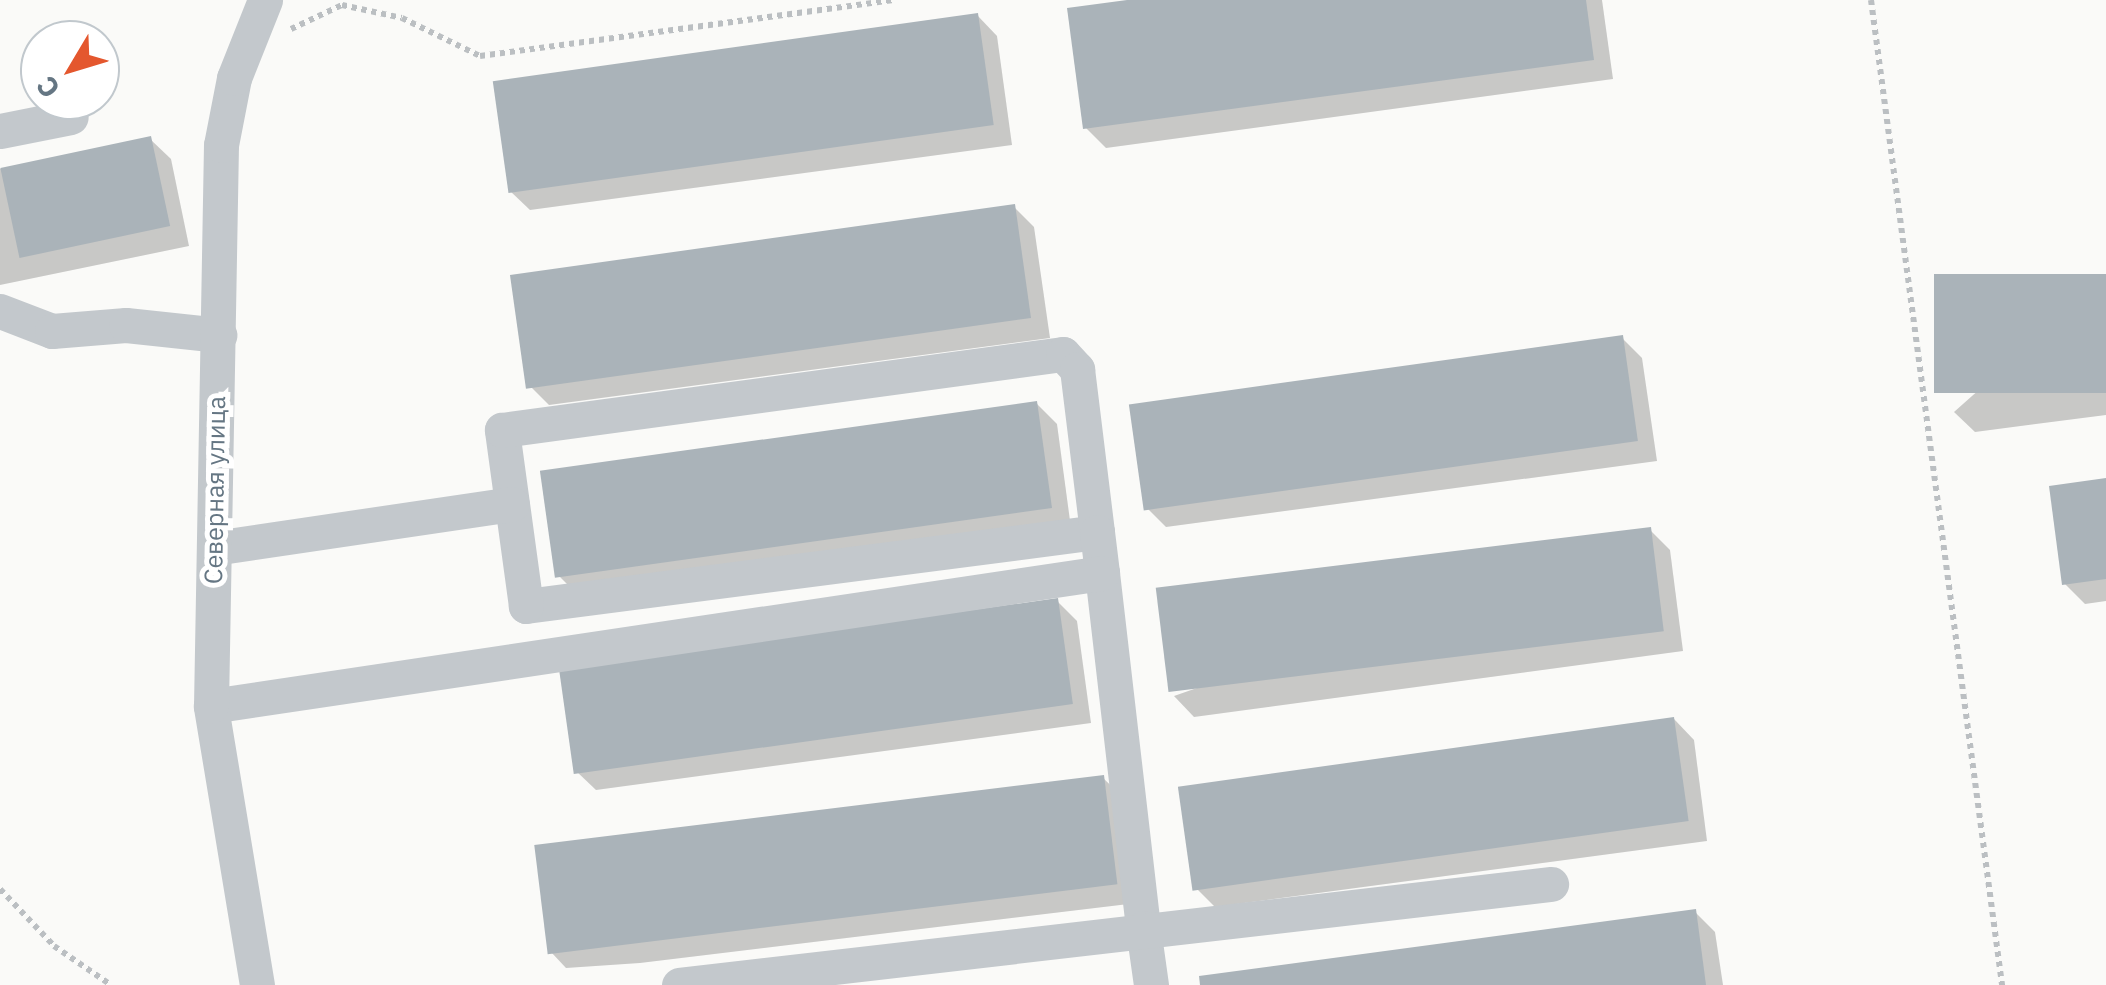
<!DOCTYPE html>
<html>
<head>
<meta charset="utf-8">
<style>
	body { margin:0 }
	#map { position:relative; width:2106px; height:985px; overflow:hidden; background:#fafaf8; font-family:"IBM Plex Sans",sans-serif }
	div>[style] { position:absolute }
	.shadow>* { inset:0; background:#0003 }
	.building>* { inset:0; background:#aab3b9; transform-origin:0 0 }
	.path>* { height:6px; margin-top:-3px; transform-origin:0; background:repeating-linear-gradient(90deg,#bbbfc2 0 5px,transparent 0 10px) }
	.minor>* { height:35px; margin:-17.5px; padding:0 17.5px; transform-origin:17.5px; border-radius:17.5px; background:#c3c8cc }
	span { translate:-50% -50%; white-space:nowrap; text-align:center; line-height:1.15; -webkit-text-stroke:10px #fff; paint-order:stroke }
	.street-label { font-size:25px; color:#657683 }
	.north { position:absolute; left:20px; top:20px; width:100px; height:100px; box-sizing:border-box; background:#fff; border:2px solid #c1c8cd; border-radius:50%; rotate:232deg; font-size:28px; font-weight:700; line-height:40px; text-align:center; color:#657683 }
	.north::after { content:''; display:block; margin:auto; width:35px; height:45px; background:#e4572e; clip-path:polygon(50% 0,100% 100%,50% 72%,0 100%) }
</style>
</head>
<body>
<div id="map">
	<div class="shadow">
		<div style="clip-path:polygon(1145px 0,1602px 0,1613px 79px,1106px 148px,1086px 128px)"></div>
		<div style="clip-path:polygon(977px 15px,997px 36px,1012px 145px,530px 210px,509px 190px)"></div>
		<div style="clip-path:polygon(150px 139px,171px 159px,189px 246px,0 285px,0 169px)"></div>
		<div style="clip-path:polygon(1014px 207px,1034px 227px,1050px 338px,549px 405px,529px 385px)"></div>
		<div style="clip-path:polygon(2106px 277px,2106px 415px,1975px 432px,1954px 412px)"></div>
		<div style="clip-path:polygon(1622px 338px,1642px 358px,1657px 461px,1166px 527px,1145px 506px)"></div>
		<div style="clip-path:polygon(1037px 404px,1057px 424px,1071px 528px,577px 594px,557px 574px)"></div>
		<div style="clip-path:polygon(2106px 481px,2106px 601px,2085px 604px,2065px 584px)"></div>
		<div style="clip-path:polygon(1650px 530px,1670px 550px,1683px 651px,1194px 717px,1174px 696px)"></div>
		<div style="clip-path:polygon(1057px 601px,1077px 621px,1091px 723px,596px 790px,575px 770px)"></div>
		<div style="clip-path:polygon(1674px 719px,1694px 740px,1707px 841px,1215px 907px,1195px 887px)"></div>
		<div style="clip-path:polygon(1103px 778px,1124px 798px,1137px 903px,640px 963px,566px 968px,551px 952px)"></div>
		<div style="clip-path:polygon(1695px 912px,1715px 932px,1723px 985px,1202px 985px)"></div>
	</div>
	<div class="building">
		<div style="clip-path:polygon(1127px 0,1586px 0,1594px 60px,1083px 129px,1067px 8px)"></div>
		<div style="left:978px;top:13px;width:113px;height:490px;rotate:82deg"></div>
		<div style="left:151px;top:136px;width:92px;height:154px;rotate:78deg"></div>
		<div style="left:1015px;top:204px;width:115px;height:510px;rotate:82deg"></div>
		<div style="left:2106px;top:274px;width:119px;height:172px;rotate:90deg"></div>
		<div style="left:1623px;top:335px;width:107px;height:499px;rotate:82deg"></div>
		<div style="left:1037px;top:401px;width:108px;height:502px;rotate:82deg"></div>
		<div style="clip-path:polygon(2106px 478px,2106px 579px,2062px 585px,2049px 486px)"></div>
		<div style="left:1651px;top:527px;width:105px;height:499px;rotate:83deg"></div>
		<div style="left:1058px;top:598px;width:107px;height:504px;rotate:82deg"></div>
		<div style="left:1674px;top:717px;width:105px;height:501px;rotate:82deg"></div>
		<div style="left:1104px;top:775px;width:110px;height:574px;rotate:83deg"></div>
		<div style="clip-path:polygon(1696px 909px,1706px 985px,1200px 985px,1199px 976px)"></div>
	</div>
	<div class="path">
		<div style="left:1871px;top:0;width:994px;rotate:82.42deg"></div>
		<div style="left:291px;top:29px;width:56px;rotate:-25.2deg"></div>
		<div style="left:342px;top:5px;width:61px;rotate:12.2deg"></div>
		<div style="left:402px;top:18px;width:87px;rotate:26deg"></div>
		<div style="left:480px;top:56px;width:417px;rotate:-7.7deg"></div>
		<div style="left:0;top:889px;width:79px;rotate:46.5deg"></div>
		<div style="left:54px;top:946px;width:69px;rotate:34.4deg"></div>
	</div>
	<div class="minor">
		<div style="left:0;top:131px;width:72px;rotate:-11.2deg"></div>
		<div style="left:0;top:311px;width:56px;rotate:21deg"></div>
		<div style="left:52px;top:331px;width:74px;rotate:-4.6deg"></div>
		<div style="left:126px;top:325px;width:94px;rotate:6.1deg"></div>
		<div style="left:1097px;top:532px;width:576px;rotate:172.62deg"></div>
		<div style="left:526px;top:606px;width:178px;rotate:-97.8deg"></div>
		<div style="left:502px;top:430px;width:566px;rotate:-7.72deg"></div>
		<div style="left:1063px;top:354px;width:21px;rotate:47deg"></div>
		<div style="left:1077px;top:369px;width:164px;rotate:83deg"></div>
		<div style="left:1097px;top:532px;width:41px;rotate:83deg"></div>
		<div style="left:1102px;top:573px;width:357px;rotate:83.4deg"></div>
		<div style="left:1143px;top:928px;width:58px;rotate:82deg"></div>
		<div style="left:214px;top:548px;width:301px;rotate:-8.4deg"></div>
		<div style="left:211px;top:706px;width:901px;rotate:-8.49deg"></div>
		<div style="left:257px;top:985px;width:283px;rotate:-99.4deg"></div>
		<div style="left:211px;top:706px;width:561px;rotate:-88.98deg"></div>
		<div style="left:221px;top:145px;width:68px;rotate:-79deg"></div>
		<div style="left:234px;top:78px;width:84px;rotate:-68.3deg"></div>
		<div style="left:679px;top:985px;width:878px;rotate:-6.61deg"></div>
	</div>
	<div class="street-label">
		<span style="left:215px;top:490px;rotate:-89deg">Северная улица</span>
	</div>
	<div class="north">С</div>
</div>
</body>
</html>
